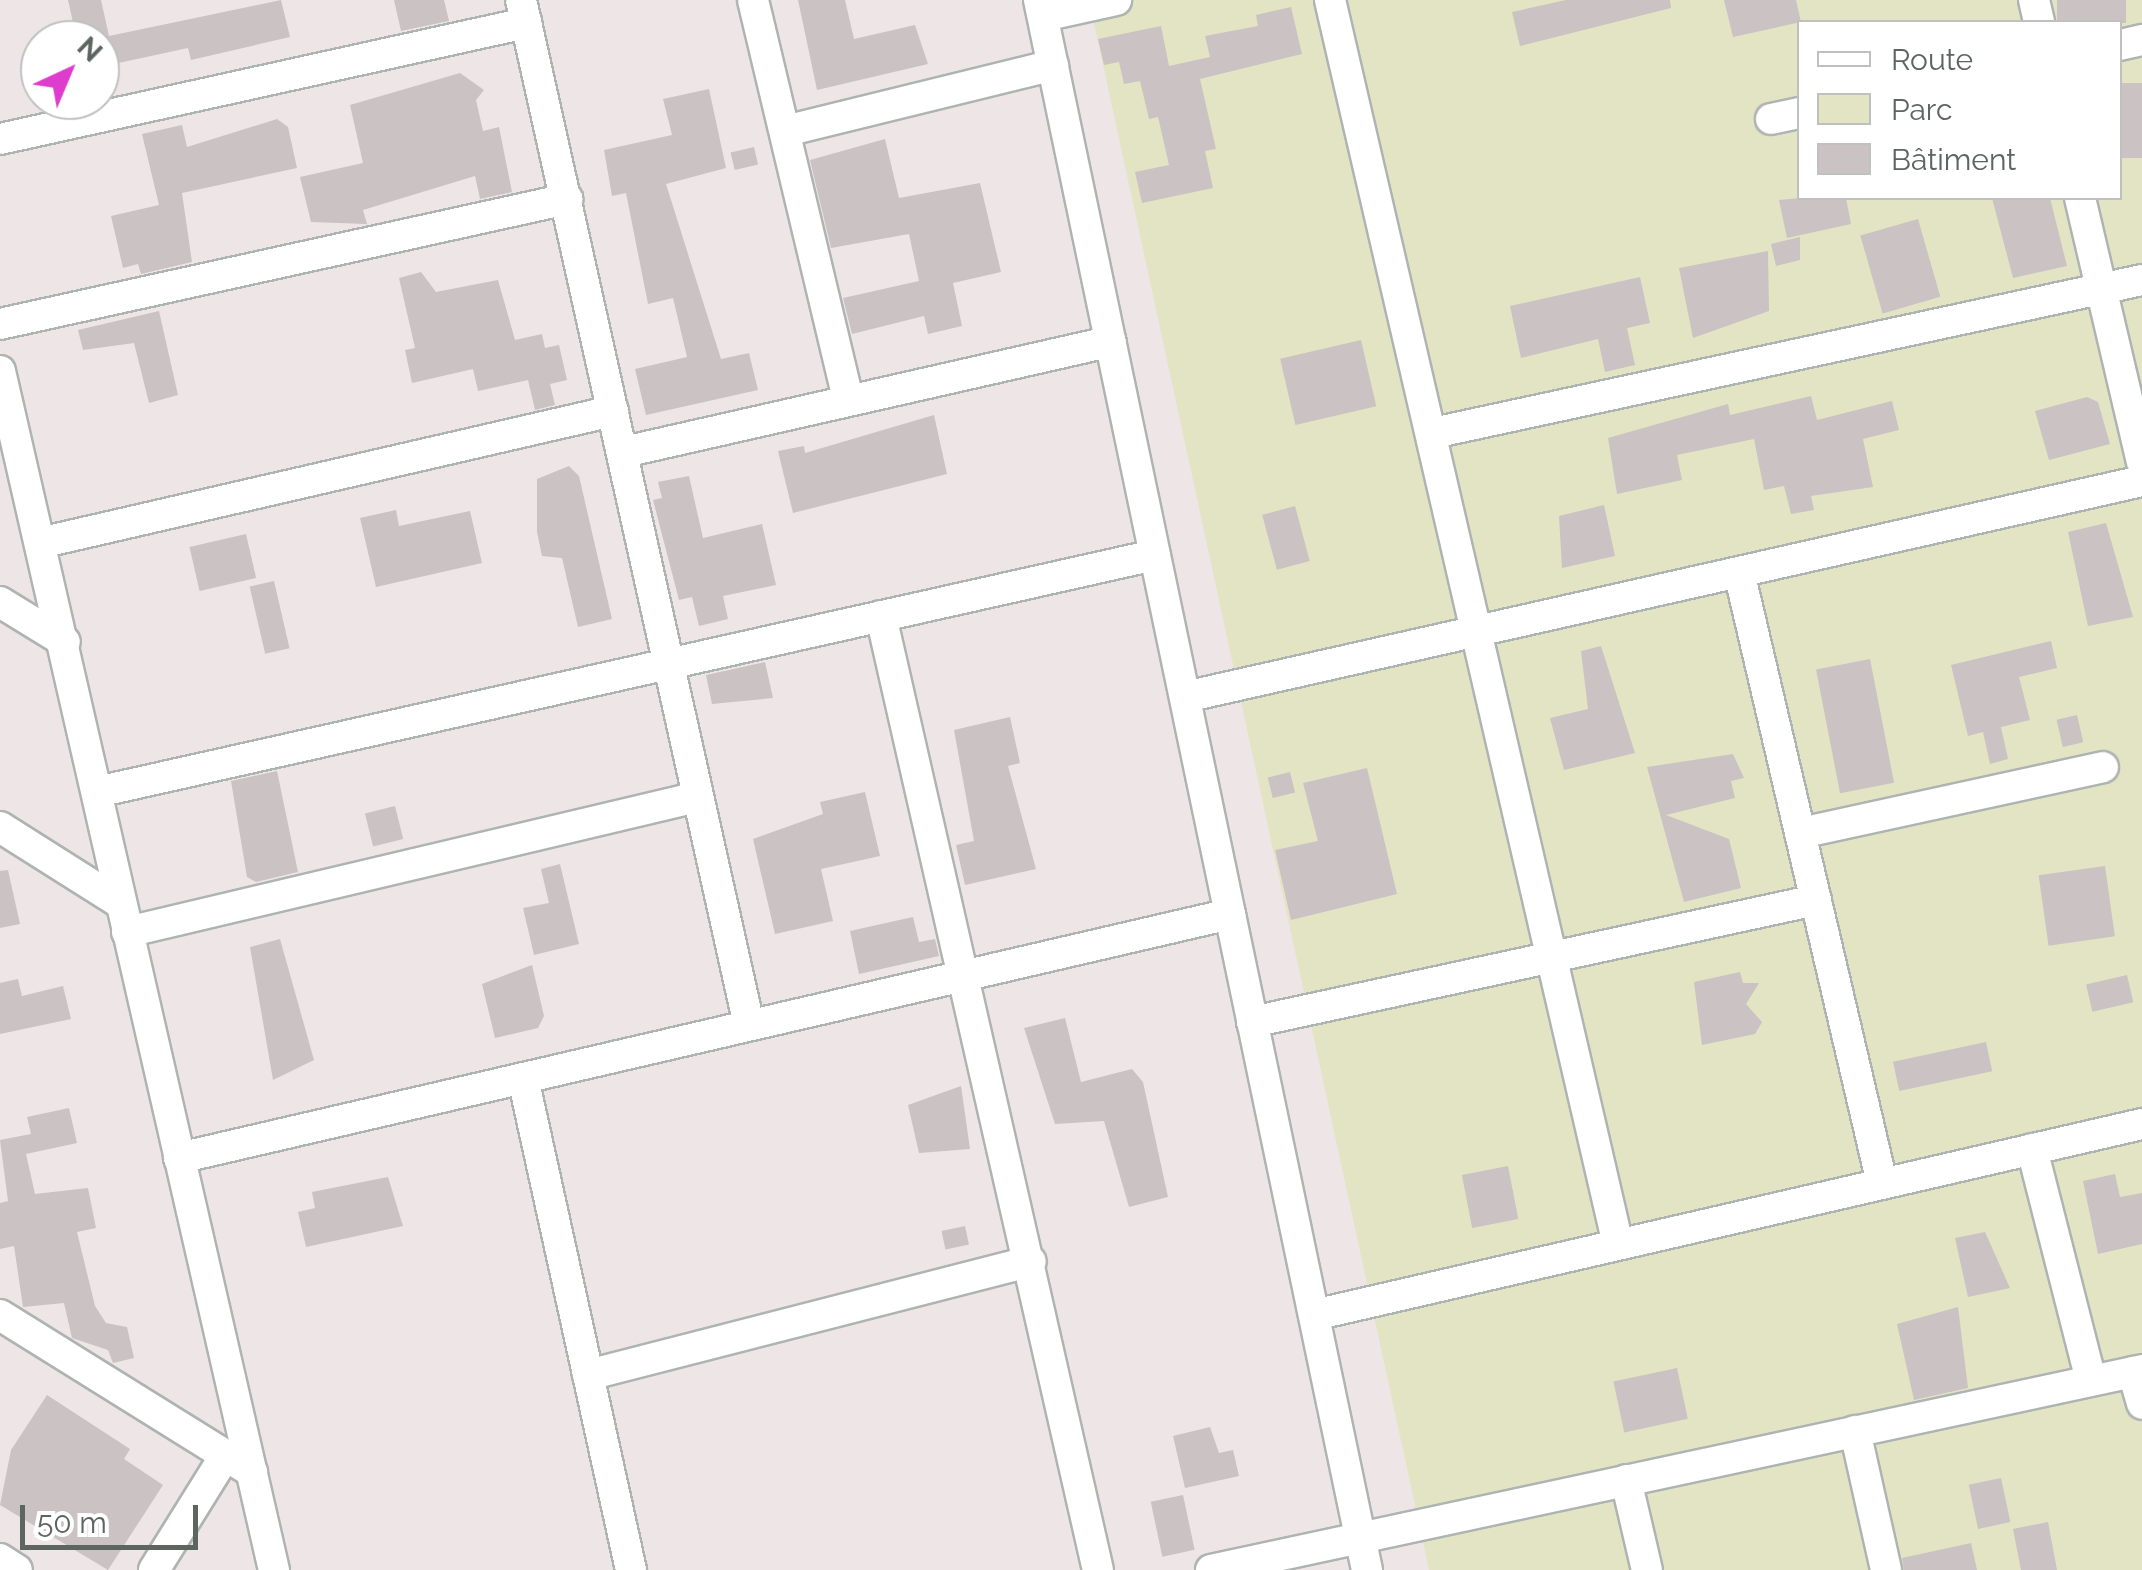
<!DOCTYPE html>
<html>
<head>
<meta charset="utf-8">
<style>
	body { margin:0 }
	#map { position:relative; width:2142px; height:1570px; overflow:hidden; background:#eee5e7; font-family:Raleway,sans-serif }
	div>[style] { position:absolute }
	.green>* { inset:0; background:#e3e4c4 }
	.building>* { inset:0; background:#cac2c3; transform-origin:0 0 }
	.roads { filter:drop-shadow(2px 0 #aeb4b2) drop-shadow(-2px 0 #aeb4b2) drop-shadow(0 2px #aeb4b2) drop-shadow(0 -2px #aeb4b2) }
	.minor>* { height:30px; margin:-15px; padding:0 15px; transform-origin:15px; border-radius:15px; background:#fff }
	span { translate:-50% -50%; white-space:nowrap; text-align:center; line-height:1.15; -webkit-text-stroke:10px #fff; paint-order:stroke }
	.legend { position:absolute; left:1797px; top:20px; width:325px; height:180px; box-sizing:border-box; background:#fff; border:2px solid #bec1c0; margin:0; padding:12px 18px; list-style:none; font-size:30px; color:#5d6561 }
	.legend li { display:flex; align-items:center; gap:20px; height:50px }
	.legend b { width:50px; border:2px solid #bec1c0 }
	.north { position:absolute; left:20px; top:20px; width:100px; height:100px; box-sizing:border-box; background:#fff; border:2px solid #bec1c0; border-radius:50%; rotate:44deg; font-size:28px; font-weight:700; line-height:40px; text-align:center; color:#5d6561 }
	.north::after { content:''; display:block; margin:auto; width:35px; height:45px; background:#dd3ccc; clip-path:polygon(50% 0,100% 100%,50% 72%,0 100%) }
	.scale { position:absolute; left:20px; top:1505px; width:178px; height:45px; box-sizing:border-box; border:5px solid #5d6561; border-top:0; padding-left:12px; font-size:30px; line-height:35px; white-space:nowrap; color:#5d6561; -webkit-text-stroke:8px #fff; paint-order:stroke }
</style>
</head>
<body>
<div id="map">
	<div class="green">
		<div style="clip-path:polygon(evenodd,1089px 0,2142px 0,2142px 1570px,1429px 1570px,1089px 0,1800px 22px,2120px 22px,2120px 198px,1800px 198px,1800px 22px)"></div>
	</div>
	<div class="building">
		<div style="clip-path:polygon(68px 0,101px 0,109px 36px,281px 0,290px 37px,191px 60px,188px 48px,100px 67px,100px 40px,77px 40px)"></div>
		<div style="clip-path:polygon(394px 0,444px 0,449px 21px,401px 31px)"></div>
		<div style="clip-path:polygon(798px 0,845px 0,854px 39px,915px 25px,928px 64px,817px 90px)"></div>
		<div style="clip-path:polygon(1566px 0,1670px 0,1671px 8px,1520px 46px,1512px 12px)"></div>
		<div style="clip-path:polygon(1724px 0,1796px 0,1801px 22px,1733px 37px)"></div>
		<div style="left:2057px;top:0;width:69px;height:23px"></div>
		<div style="clip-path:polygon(1291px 7px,1302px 54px,1200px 79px,1216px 149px,1205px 151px,1213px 188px,1142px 203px,1135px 172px,1169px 165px,1158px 117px,1149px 119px,1140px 81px,1124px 84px,1119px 62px,1104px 65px,1098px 39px,1161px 26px,1169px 66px,1210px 57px,1205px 36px,1258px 26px,1256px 15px)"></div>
		<div style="clip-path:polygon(460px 73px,484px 90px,476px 100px,483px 131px,499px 127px,512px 192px,480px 199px,475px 176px,363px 210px,367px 224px,311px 222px,300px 177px,363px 163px,350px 105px)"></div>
		<div style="left:2142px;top:83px;width:75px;height:23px;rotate:90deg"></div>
		<div style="clip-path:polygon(709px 89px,726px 168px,666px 184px,721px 359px,749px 353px,758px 390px,646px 415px,635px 369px,687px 357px,673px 298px,648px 304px,626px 193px,612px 196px,604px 150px,672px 135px,663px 99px)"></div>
		<div style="clip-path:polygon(277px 119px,288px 127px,297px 168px,182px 193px,192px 262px,141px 274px,138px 264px,123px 268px,111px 216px,159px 205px,142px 134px,182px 125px,187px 147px)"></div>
		<div style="clip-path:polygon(885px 139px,899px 198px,980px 183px,1001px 272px,953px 283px,962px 326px,928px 334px,924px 316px,852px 334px,843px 298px,919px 281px,909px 234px,831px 248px,810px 160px)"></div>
		<div style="left:754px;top:147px;width:18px;height:24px;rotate:77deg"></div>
		<div style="clip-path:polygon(1800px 198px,1846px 198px,1851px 224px,1787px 238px,1779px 200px)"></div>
		<div style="clip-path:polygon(1992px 198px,2050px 198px,2067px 266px,2013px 278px)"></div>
		<div style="left:1918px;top:219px;width:81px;height:60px;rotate:74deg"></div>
		<div style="clip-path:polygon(1800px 237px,1800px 260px,1776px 266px,1771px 244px)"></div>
		<div style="clip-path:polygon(1768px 251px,1769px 311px,1693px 338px,1679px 268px)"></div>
		<div style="clip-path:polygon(421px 272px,436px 292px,498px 280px,515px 340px,542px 334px,545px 348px,559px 345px,567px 380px,550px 384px,555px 405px,535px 410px,528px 380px,478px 391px,473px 369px,412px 383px,405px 350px,415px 348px,399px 278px)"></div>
		<div style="clip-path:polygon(1640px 277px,1650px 323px,1627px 328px,1635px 365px,1605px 372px,1598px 339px,1521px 358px,1510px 306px)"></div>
		<div style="clip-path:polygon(159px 311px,178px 395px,149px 403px,134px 343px,83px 350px,78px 330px)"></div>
		<div style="left:1361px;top:340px;width:68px;height:83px;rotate:77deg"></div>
		<div style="clip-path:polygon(1811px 396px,1817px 420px,1892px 401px,1899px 430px,1863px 439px,1873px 487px,1811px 496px,1814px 510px,1791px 514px,1784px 486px,1764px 490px,1754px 439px,1677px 455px,1682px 480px,1617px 494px,1608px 438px,1728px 404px,1730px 415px)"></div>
		<div style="clip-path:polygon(2087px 397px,2098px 402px,2110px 444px,2049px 460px,2035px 411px)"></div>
		<div style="clip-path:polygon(934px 415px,947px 474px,793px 513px,778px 451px,804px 446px,805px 453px)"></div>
		<div style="clip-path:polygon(569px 466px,579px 476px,612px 619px,578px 627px,562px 558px,542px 556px,537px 532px,537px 479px)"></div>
		<div style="clip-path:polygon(689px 476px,703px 538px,762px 524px,776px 585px,723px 596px,728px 619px,699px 626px,692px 597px,679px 600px,653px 500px,662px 498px,658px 482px)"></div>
		<div style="clip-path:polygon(1604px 505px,1615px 556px,1562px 568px,1559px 516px)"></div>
		<div style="left:1295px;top:506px;width:57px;height:34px;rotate:75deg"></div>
		<div style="clip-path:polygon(396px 510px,399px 526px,470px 511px,482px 563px,376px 587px,360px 518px)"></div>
		<div style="clip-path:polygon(2106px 523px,2133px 617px,2088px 626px,2068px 532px)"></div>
		<div style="left:246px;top:534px;width:45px;height:58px;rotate:77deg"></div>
		<div style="left:274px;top:581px;width:69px;height:25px;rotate:77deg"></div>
		<div style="clip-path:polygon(2051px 641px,2057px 668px,2019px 677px,2030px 720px,2001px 727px,2008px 759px,1990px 764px,1983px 732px,1968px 736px,1951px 665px)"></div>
		<div style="clip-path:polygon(1601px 646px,1635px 753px,1564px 770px,1550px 718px,1588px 709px,1581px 651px)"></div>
		<div style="left:1870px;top:659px;width:126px;height:55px;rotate:79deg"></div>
		<div style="clip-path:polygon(765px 662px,773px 698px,712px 704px,706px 675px)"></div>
		<div style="left:2077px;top:715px;width:28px;height:21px;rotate:77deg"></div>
		<div style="clip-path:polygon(1010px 717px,1020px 763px,1008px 766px,1036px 869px,965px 885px,956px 845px,974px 841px,954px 730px)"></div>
		<div style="clip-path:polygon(1733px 754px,1744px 778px,1731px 781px,1735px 798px,1666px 815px,1729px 839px,1741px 888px,1684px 902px,1647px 767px)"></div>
		<div style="clip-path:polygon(1367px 768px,1397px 894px,1291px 920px,1275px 850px,1318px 841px,1303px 783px)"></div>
		<div style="clip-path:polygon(277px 771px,298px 872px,256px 882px,247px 877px,231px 781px)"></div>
		<div style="left:1290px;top:772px;width:21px;height:23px;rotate:76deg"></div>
		<div style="clip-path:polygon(865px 792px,880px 856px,821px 869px,833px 921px,775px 934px,753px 839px,823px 814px,820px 802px)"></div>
		<div style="left:395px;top:806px;width:34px;height:31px;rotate:76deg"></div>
		<div style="clip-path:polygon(560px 864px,579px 944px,534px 955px,523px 908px,549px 903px,541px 869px)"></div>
		<div style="left:2105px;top:866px;width:71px;height:67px;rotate:82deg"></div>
		<div style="clip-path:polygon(8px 870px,20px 924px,0 928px,0 871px)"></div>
		<div style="clip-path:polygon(913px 917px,919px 942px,935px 939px,939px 956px,859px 974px,850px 931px)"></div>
		<div style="clip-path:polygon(280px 939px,314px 1060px,273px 1080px,250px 947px)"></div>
		<div style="clip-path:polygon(532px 965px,544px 1016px,538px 1028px,495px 1038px,482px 984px)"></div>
		<div style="clip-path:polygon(1740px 972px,1743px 983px,1759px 983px,1746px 1004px,1762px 1022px,1755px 1034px,1702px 1045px,1694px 982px)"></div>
		<div style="left:2127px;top:975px;width:28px;height:42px;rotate:77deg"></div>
		<div style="clip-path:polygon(18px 979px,22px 996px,63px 986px,71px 1019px,0 1034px,0 983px)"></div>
		<div style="clip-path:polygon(1065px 1018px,1081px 1082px,1132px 1069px,1143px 1082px,1168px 1197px,1129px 1207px,1104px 1121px,1055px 1124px,1024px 1028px)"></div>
		<div style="left:1986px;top:1042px;width:30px;height:95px;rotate:78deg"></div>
		<div style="clip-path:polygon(961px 1086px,970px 1149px,919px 1153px,908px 1105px)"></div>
		<div style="clip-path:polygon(69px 1108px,77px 1143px,26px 1154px,35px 1194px,88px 1188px,96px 1228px,77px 1232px,95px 1306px,106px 1323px,127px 1327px,134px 1358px,113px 1363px,108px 1350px,72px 1338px,64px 1303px,23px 1307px,14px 1246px,0 1249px,0 1203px,8px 1201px,0 1140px,31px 1134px,27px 1117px)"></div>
		<div style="left:1508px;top:1166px;width:54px;height:47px;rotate:79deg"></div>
		<div style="clip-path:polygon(2115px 1174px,2120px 1197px,2142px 1193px,2142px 1244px,2098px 1254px,2083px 1181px)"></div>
		<div style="clip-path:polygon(388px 1177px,403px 1226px,306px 1247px,298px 1212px,315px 1208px,312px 1192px)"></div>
		<div style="left:965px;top:1226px;width:19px;height:24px;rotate:78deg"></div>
		<div style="clip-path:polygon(1985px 1232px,2010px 1288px,1968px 1297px,1955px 1238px)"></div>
		<div style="clip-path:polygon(1958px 1307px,1968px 1388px,1914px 1400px,1897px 1324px)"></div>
		<div style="left:1677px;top:1368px;width:52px;height:65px;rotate:78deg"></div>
		<div style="clip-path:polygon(47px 1395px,130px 1449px,124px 1459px,163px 1485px,108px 1570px,0 1505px,11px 1450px)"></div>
		<div style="clip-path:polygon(1210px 1427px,1219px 1453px,1233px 1450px,1239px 1476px,1185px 1488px,1173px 1436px)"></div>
		<div style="left:2001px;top:1478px;width:45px;height:33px;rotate:78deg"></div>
		<div style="left:1183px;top:1495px;width:56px;height:33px;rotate:78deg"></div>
		<div style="clip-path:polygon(2048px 1522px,2057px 1570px,2021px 1570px,2013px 1529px)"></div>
		<div style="clip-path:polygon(1971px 1543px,1977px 1570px,1904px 1570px,1902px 1558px)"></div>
	</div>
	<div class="roads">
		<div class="minor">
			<div style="left:521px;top:0;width:1050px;rotate:77.46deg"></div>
			<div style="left:753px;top:0;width:411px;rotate:76.6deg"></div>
			<div style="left:1039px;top:0;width:1604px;rotate:78.2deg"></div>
			<div style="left:1330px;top:0;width:1277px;rotate:76.97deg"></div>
			<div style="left:2034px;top:0;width:23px;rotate:77deg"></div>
			<div style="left:1043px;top:16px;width:75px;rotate:-12.4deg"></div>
			<div style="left:2120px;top:45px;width:23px;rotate:-13deg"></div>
			<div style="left:1771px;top:119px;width:30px;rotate:-12deg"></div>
			<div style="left:785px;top:131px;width:276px;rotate:-13.8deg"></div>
			<div style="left:0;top:139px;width:539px;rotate:-12.44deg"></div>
			<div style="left:2080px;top:198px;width:272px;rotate:76.8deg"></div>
			<div style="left:0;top:324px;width:581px;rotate:-12.43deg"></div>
			<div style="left:0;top:371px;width:1230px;rotate:77.13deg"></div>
			<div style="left:1433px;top:433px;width:725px;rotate:-12.18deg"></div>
			<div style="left:624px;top:452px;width:499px;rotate:-12.8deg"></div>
			<div style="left:44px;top:542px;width:584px;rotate:-12.97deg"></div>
			<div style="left:1739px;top:572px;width:628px;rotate:76.83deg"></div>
			<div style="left:0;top:602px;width:76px;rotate:31.6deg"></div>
			<div style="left:881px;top:616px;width:978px;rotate:77.19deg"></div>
			<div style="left:1185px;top:697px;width:981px;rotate:-12.72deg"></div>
			<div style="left:97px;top:792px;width:1084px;rotate:-12.63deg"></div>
			<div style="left:0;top:827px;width:142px;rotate:32.3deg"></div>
			<div style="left:1801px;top:833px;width:309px;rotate:-12.3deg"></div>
			<div style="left:127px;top:932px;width:586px;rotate:-13.32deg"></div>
			<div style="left:1252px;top:1022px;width:577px;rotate:-12.21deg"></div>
			<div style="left:523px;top:1078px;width:504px;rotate:77.62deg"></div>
			<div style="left:2032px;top:1149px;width:239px;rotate:75.7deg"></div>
			<div style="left:179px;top:1158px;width:1079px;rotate:-13.07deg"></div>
			<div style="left:0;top:1315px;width:297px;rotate:31.9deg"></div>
			<div style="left:1314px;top:1315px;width:850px;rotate:-12.99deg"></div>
			<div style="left:2133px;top:1372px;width:33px;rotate:74deg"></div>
			<div style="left:588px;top:1375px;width:457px;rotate:-14.4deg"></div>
			<div style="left:1855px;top:1431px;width:142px;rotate:77.4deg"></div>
			<div style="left:1626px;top:1480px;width:92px;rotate:76.9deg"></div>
			<div style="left:0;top:1559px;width:20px;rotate:33deg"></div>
			<div style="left:154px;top:1570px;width:134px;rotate:-58.1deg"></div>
			<div style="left:1211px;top:1570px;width:952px;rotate:-12.12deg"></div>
		</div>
	</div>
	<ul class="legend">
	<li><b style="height:12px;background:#fff"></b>Route</li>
	<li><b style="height:28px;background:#e3e4c4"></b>Parc</li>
	<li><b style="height:28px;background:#cac2c3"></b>Bâtiment</li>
	</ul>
	<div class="north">N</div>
	<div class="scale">50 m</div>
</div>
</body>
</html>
